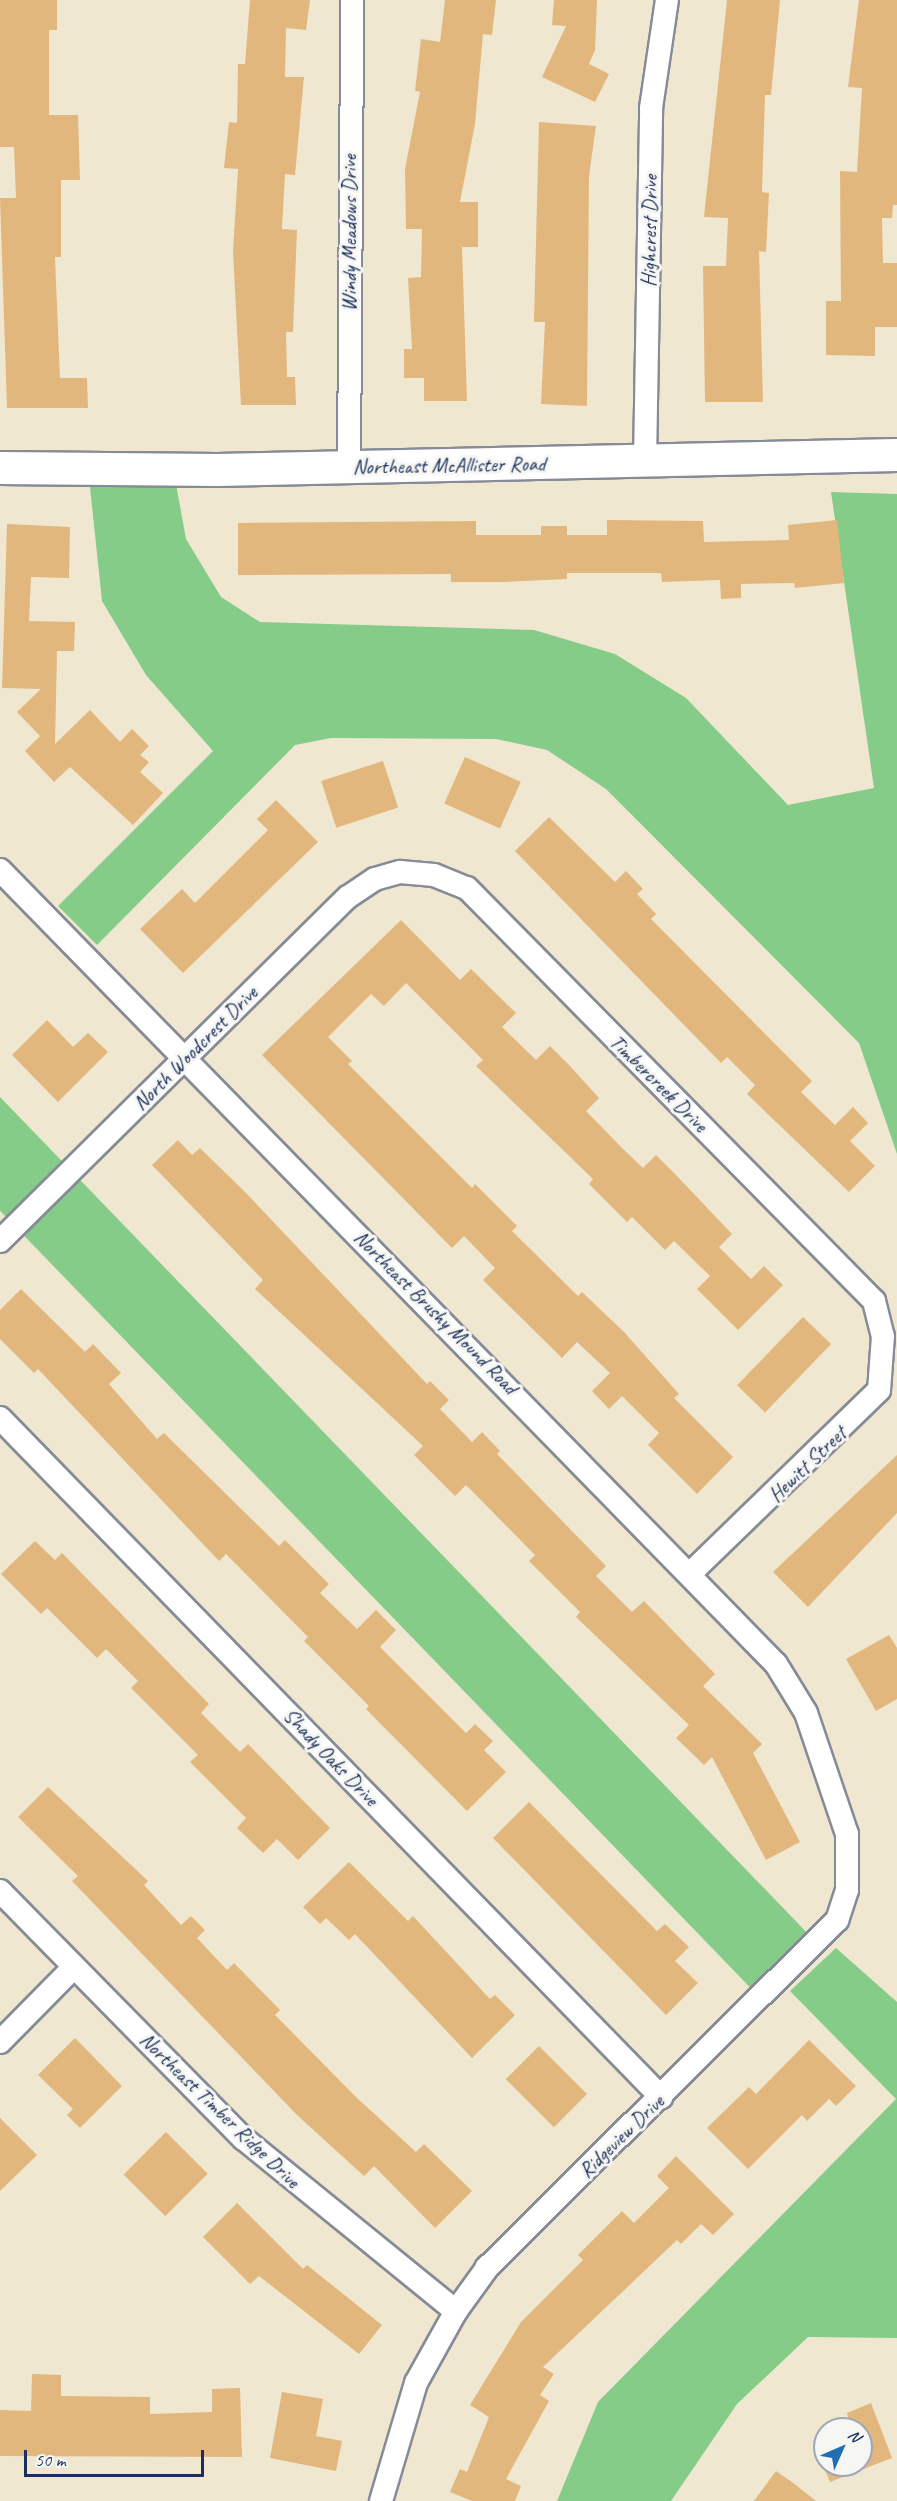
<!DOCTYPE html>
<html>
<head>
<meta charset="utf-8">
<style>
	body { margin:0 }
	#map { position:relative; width:897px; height:2501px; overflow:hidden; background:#f0e7d0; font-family:Caveat,sans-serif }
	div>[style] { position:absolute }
	.green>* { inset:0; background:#84cc88; transform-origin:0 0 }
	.building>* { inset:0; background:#e2b77e; transform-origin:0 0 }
	.roads { filter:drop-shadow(2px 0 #868b97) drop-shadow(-2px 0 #868b97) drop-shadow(0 2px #868b97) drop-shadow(0 -2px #868b97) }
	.street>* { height:22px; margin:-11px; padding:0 11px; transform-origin:11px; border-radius:11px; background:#fff }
	.secondary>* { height:32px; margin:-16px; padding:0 16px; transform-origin:16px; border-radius:16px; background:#fff }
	span { translate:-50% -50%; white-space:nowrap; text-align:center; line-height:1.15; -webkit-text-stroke:6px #f6f6f2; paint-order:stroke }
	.street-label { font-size:21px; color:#1b2f5e }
	.north { position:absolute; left:813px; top:2417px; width:60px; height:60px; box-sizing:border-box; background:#f6f6f2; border:2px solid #9ea6b7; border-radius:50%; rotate:45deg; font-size:16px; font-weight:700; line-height:24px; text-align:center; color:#1b2f5e }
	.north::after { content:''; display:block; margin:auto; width:21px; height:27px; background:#1f6fb2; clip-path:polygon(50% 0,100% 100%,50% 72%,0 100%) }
	.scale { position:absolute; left:24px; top:2450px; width:180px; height:27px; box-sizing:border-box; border:3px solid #1b2f5e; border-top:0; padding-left:8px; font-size:18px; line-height:21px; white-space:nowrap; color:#1b2f5e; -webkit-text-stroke:4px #f6f6f2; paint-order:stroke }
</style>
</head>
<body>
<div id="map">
	<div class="green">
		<div style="clip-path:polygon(176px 484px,186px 539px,221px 597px,260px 622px,534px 630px,615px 654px,686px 698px,788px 805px,874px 788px,831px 492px,897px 494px,897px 1154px,859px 1043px,606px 789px,547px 750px,496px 739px,331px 738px,295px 745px,97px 945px,58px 906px,213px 751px,146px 675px,102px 601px,90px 487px)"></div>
		<div style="left:0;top:1097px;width:1161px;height:79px;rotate:46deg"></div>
		<div style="clip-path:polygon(836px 1948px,897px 2002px,897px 2338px,808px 2337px,737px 2404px,671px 2501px,557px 2501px,598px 2402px,896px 2099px,790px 1991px)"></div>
	</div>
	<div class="building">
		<div style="clip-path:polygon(0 0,57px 0,57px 30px,49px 30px,49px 115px,78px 115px,80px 180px,61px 180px,61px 257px,55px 257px,60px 378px,87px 378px,88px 408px,7px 408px,0 198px,16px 198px,14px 147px,0 147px)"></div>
		<div style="clip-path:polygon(250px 0,310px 0,306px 30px,286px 28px,285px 77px,304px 77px,295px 175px,285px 174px,282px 229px,297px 230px,293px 332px,286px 332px,287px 377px,295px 377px,296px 405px,241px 405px,233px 252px,238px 169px,224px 168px,229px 122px,237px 123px,238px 64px,245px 64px)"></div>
		<div style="clip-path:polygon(445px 0,496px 0,492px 35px,483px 34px,475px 124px,460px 202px,478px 202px,478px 247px,462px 247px,467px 401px,424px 401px,424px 378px,404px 378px,404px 349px,412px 349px,408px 278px,421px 277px,422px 229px,406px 229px,405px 169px,420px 92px,415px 91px,421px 39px,440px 42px)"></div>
		<div style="clip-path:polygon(554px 0,597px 0,595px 50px,589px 64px,609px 74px,595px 102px,542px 77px,566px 26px,552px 25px)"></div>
		<div style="clip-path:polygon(727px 0,780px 0,771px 95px,765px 95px,762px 192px,769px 193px,766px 252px,759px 251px,763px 402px,705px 402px,703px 266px,726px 266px,728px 218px,704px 217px)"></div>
		<div style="clip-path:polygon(859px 0,897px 0,897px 205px,893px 205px,892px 218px,882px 218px,883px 263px,897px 263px,897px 327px,875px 327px,875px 356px,826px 355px,826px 301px,841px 301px,840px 171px,857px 172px,862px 88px,848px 87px)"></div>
		<div style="clip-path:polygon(539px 122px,596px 126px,589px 176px,587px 406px,541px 404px,545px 322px,534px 322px)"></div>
		<div style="clip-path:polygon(607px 520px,703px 521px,704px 542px,789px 540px,788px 525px,837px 520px,844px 583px,795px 588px,794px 583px,741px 584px,741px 598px,721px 599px,720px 580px,662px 582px,661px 573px,567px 573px,567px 579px,503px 582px,451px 582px,451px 574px,238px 575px,238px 523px,476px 521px,476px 535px,541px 535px,541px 526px,567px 526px,567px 535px,607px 535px)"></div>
		<div style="clip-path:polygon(7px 524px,70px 527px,69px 578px,31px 577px,29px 621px,75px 622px,74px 651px,57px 651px,55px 744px,90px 710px,120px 742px,132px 729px,149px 746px,140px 755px,149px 762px,140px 772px,163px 793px,133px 825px,70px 767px,54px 782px,25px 751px,40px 736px,17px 712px,41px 689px,2px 688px)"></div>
		<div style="left:465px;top:757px;width:61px;height:51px;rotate:24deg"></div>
		<div style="left:383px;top:761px;width:49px;height:65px;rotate:72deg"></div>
		<div style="clip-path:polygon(276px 800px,318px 842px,183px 973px,140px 929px,182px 889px,195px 903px,268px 830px,257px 819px)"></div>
		<div style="clip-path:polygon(549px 817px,615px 882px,626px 871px,643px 889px,637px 894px,656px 914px,651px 919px,812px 1081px,801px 1092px,835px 1125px,853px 1107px,868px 1123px,850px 1141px,875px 1166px,849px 1192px,747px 1094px,755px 1085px,727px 1057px,721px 1063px,515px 851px)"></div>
		<div style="clip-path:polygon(401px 920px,460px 980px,471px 969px,516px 1013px,502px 1027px,536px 1060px,550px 1046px,569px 1065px,599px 1098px,586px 1111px,623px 1149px,643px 1168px,656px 1155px,675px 1174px,732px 1234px,719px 1247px,751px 1279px,764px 1266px,783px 1285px,738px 1330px,697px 1289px,710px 1276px,674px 1241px,665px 1250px,632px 1217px,627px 1222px,589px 1184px,593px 1179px,476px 1066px,483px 1060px,406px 983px,384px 1006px,371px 994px,328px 1037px,352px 1061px,348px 1064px,472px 1188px,475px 1184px,517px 1226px,512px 1231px,578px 1296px,582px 1292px,624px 1332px,679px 1394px,674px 1398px,733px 1457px,697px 1494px,648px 1445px,659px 1433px,622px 1396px,609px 1409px,592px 1391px,610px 1373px,577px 1342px,562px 1358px,483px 1280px,495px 1268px,464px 1236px,452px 1248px,262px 1055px)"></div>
		<div style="clip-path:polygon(47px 1020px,73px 1047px,88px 1033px,108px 1052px,58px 1102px,12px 1055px)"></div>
		<div style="clip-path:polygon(178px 1140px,192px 1155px,200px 1148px,245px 1192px,427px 1384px,430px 1381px,449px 1400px,440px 1409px,472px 1442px,482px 1432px,500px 1451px,497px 1454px,606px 1566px,596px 1576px,632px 1612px,644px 1601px,715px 1674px,703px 1686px,762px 1744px,753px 1753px,800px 1842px,766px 1860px,712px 1757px,704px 1765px,676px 1738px,689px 1725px,576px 1617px,580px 1612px,529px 1561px,535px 1555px,466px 1485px,455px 1496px,414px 1455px,423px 1446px,255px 1289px,263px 1280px,152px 1165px)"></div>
		<div style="clip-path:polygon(21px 1289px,85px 1352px,93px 1344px,121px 1373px,109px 1384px,157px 1439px,164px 1433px,279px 1546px,285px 1540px,329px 1584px,320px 1593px,357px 1629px,376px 1610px,396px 1630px,380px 1647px,466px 1733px,475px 1724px,493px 1741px,484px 1750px,506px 1772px,467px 1811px,366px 1709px,369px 1706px,304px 1641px,308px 1637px,226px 1554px,219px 1561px,38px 1369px,34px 1373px,0 1339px,0 1310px)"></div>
		<div style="left:803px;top:1317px;width:39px;height:95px;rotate:44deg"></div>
		<div style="clip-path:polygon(897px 1455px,897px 1513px,808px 1607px,773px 1572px)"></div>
		<div style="clip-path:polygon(35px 1541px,55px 1560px,62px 1553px,209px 1704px,201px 1713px,240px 1752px,248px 1744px,330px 1828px,298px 1860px,277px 1839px,263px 1853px,237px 1828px,246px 1818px,190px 1762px,198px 1755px,131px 1688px,138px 1681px,106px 1649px,97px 1658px,47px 1608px,41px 1614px,1px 1574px)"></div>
		<div style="clip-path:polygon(889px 1635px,897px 1648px,897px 1699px,876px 1711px,846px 1659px)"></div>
		<div style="clip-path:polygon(48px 1787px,148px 1881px,144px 1885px,181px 1925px,191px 1916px,205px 1930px,197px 1938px,227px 1970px,234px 1963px,280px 2010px,275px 2015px,357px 2098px,416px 2152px,424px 2144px,472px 2191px,435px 2228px,374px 2166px,364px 2176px,297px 2115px,72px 1881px,78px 1876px,18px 1817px)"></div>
		<div style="clip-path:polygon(529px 1802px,657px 1931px,665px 1924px,689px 1947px,675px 1961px,698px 1983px,666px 2015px,493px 1838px)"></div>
		<div style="clip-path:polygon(349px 1862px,408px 1921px,413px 1916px,490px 1999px,495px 1995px,515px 2015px,472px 2058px,355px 1934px,349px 1940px,326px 1918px,320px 1924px,303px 1907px)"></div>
		<div style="clip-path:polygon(75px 2038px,122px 2086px,80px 2128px,67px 2115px,73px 2109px,38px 2075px)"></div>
		<div style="clip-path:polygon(809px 2040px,856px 2086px,836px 2106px,829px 2099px,807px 2121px,802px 2115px,748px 2169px,707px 2128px,749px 2087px,756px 2094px)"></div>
		<div style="left:539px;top:2046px;width:68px;height:47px;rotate:45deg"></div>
		<div style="clip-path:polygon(0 2118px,37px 2155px,0 2191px)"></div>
		<div style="left:166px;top:2132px;width:59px;height:60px;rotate:45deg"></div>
		<div style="clip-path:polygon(676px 2156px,734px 2214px,713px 2235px,701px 2224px,681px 2244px,677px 2240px,543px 2367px,554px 2374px,540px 2395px,549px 2401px,506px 2479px,521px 2486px,515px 2501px,472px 2501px,450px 2492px,460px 2469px,467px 2472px,489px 2417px,470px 2405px,521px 2322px,583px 2260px,578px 2255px,622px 2211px,634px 2223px,669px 2188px,657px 2176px)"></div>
		<div style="clip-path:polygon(237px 2203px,303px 2269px,307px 2265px,382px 2325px,359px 2354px,259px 2276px,250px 2284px,203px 2237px)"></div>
		<div style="clip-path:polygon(32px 2374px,61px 2375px,61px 2396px,150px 2397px,150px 2414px,212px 2412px,212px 2389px,240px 2388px,242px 2457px,0 2456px,0 2410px,31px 2411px)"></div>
		<div style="clip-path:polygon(282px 2392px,323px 2399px,316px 2436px,342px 2441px,336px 2471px,270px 2458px)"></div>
		<div style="clip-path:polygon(871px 2403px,892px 2458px,830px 2482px,814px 2444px,825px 2439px,825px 2465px,861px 2465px,861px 2429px,851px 2429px,847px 2413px)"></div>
		<div style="clip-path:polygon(776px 2471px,792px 2482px,816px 2501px,754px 2501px)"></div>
	</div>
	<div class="roads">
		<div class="street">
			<div style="left:645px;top:462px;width:354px;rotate:-89deg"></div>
			<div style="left:651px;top:108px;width:109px;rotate:-81.6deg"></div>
			<div style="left:349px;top:466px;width:466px;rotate:-89.6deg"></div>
			<div style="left:0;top:870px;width:1110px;rotate:45.66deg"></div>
			<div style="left:776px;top:1664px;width:57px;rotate:58.5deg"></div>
			<div style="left:806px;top:1713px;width:128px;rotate:71.3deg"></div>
			<div style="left:847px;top:1834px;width:56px;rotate:90deg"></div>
			<div style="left:847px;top:1890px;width:32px;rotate:108deg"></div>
			<div style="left:837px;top:1920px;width:494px;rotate:135.2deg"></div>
			<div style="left:487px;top:2268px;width:53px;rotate:125.8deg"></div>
			<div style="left:456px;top:2311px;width:82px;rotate:119.1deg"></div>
			<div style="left:416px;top:2383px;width:123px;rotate:106.5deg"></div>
			<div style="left:0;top:1241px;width:489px;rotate:-44.7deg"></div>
			<div style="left:348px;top:897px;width:32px;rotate:-34deg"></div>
			<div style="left:375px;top:879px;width:26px;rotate:-16deg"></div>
			<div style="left:400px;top:872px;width:34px;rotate:5deg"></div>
			<div style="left:434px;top:875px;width:35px;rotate:22deg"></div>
			<div style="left:467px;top:888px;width:580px;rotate:45.42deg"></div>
			<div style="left:874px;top:1301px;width:36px;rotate:76deg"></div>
			<div style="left:883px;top:1336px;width:54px;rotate:94.2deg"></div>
			<div style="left:879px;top:1390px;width:261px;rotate:135.8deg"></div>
			<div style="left:0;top:1418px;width:948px;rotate:45.77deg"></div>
			<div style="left:0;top:1891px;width:348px;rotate:45.5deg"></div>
			<div style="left:244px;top:2139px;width:273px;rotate:39.1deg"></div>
			<div style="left:0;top:2042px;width:105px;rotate:-45.4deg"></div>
		</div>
		<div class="secondary">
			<div style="left:0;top:468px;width:217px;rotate:0.5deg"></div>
			<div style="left:217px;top:470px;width:680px;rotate:-1.26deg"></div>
		</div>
	</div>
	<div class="street-label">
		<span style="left:649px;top:231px;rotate:-89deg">Highcrest Drive</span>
		<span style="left:349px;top:233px;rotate:-90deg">Windy Meadows Drive</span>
		<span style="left:449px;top:465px;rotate:-1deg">Northeast McAllister Road</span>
		<span style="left:195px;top:1048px;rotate:-45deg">North Woodcrest Drive</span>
		<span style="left:659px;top:1083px;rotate:45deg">Timbercreek Drive</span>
		<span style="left:436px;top:1312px;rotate:45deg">Northeast Brushy Mound Road</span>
		<span style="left:807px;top:1464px;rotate:-44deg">Hewitt Street</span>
		<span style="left:331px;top:1757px;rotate:46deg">Shady Oaks Drive</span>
		<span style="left:220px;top:2110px;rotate:44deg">Northeast Timber Ridge Drive</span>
		<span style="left:621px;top:2136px;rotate:-44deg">Ridgeview Drive</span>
	</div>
	<div class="north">N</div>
	<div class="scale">50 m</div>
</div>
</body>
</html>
